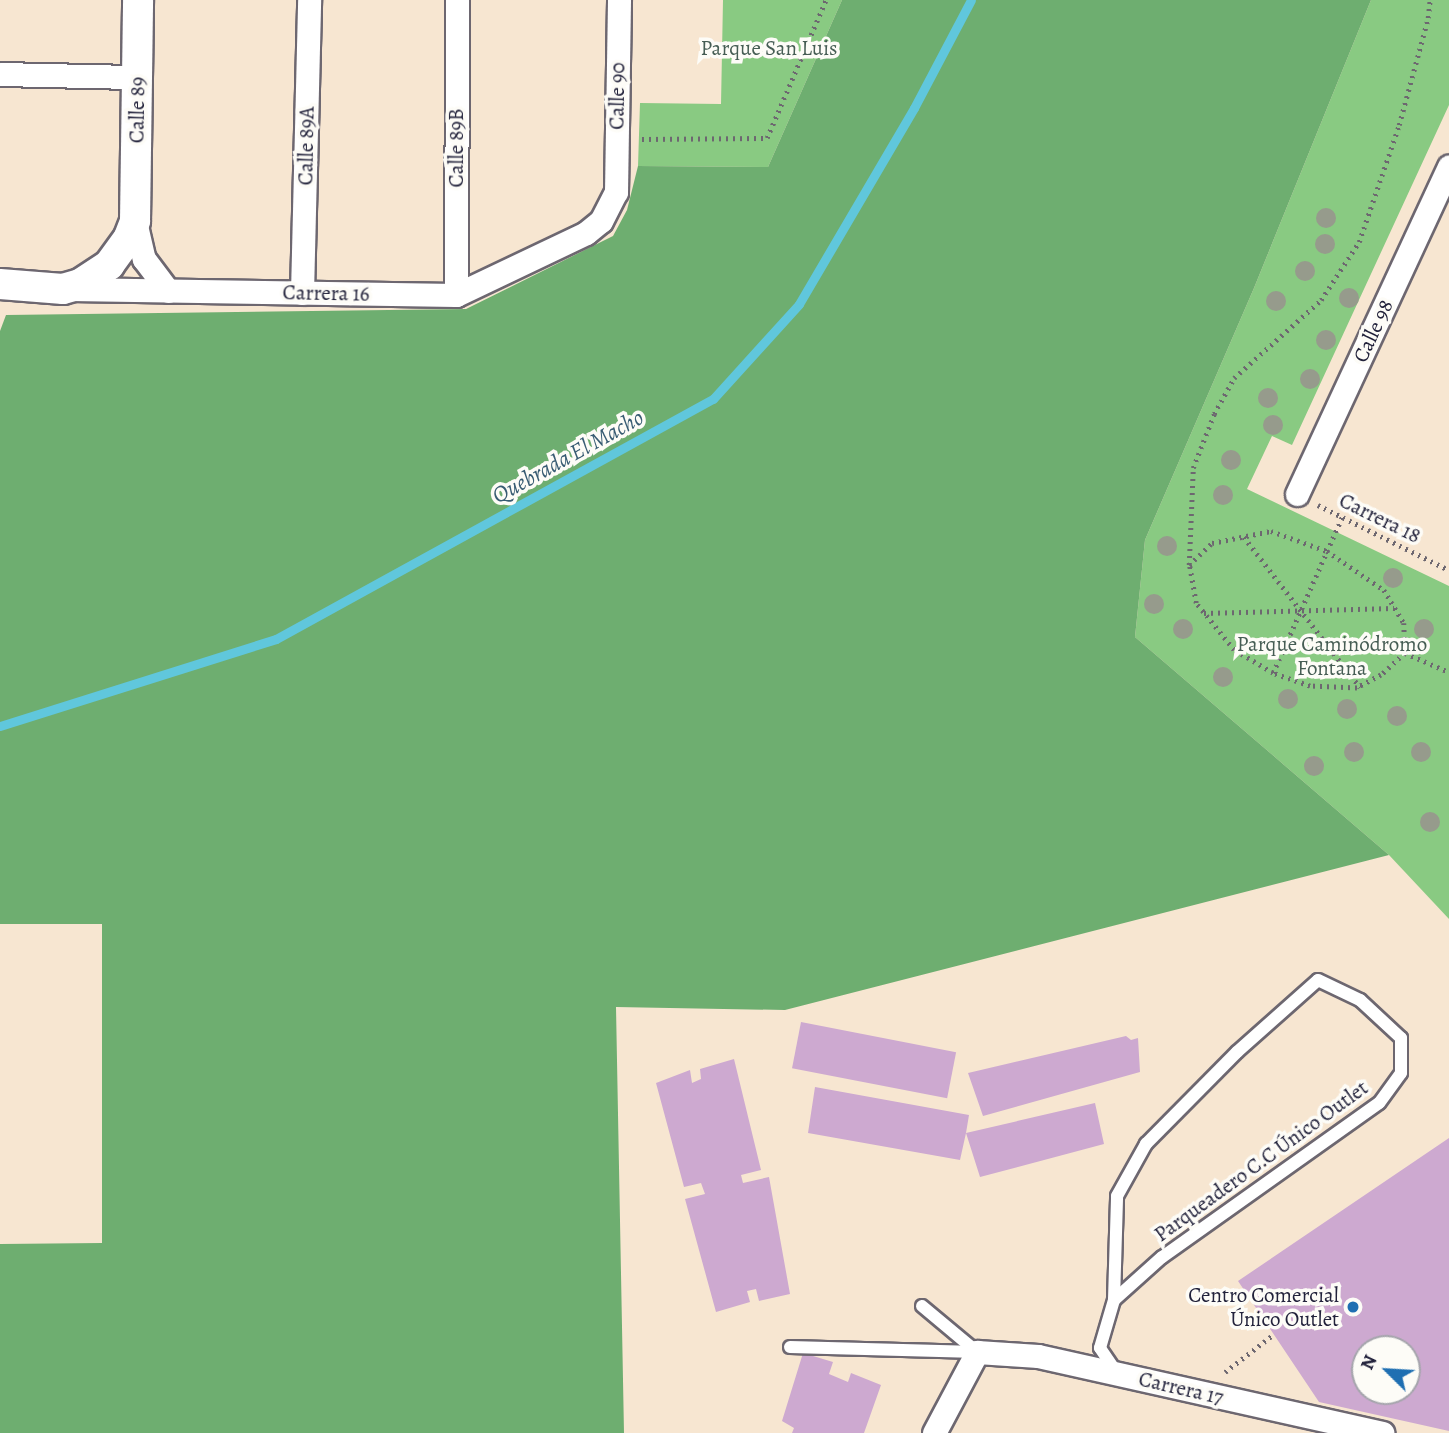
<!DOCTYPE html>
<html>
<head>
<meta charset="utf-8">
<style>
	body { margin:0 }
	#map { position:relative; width:1449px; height:1433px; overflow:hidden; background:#f7e6d1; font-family:Alegreya,serif }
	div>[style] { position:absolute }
	.green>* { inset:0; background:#89ca82 }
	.forest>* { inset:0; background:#6eae70 }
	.stream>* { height:9px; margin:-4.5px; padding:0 4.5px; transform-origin:4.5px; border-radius:4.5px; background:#60c7dc }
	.building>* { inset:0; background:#cda9d0; transform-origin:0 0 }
	.path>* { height:4.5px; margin-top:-2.25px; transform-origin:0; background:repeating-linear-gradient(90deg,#6d6770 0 2px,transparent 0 7px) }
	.roads { filter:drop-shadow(2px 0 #6d6770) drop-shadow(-2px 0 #6d6770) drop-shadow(0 2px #6d6770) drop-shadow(0 -2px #6d6770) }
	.service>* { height:12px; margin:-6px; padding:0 6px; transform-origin:6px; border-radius:6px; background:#fff }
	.minor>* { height:23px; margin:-11.5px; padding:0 11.5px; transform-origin:11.5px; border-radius:11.5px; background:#fff }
	.tertiary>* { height:30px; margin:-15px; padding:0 15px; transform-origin:15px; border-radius:15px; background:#fff }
	.trees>* { width:20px; height:20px; margin:-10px; border-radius:50%; background:#969b8c }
	.dots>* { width:19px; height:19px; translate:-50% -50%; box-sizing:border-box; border:4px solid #fdfcf7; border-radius:50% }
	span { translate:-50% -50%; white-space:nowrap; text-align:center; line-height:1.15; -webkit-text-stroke:7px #fdfcf7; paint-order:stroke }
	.park-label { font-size:21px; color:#465d54 }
	.street-label { font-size:21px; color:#22223b }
	.poi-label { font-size:21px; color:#22223b }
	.right { translate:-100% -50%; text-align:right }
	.water-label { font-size:23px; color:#385c73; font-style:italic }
	.north { position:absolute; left:1351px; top:1335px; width:70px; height:70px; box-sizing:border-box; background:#fdfcf7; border:2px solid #a5a5ac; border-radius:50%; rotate:294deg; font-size:19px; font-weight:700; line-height:28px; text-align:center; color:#22223b }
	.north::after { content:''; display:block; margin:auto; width:24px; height:32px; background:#1f6fb2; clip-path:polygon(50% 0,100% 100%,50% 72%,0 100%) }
</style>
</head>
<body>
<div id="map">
	<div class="green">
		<div style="clip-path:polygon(723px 0,842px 0,768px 167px,638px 166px,640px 103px,721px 104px)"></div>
		<div style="clip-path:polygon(1371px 0,1449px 0,1449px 105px,1292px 445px,1272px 436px,1247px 489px,1449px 586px,1449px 919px,1389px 855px,1135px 637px,1145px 540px,1254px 288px)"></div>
	</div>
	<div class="forest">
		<div style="clip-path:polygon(842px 0,1371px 0,1254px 288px,1145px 540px,1135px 637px,1389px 855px,785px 1010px,616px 1007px,624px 1433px,0 1433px,0 1244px,102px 1243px,102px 924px,0 924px,0 331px,6px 315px,466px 309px,613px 236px,627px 210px,638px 166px,768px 167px)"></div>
	</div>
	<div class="stream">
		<div style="left:0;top:726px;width:289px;rotate:-17.5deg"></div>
		<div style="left:276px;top:639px;width:499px;rotate:-28.8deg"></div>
		<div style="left:713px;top:399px;width:128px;rotate:-47.8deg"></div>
		<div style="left:799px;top:304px;width:227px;rotate:-59.6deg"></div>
		<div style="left:914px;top:108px;width:122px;rotate:-62.2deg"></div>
	</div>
	<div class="building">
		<div style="left:801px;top:1022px;width:158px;height:47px;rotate:11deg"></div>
		<div style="clip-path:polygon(1126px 1036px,1131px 1040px,1138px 1038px,1140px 1072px,983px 1116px,968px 1073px)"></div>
		<div style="clip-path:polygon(734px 1059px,761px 1170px,741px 1175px,743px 1183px,769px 1177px,790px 1294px,759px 1301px,756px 1289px,747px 1291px,750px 1302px,716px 1312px,685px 1199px,705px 1194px,701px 1183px,684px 1187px,656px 1083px,690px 1070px,692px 1083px,701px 1079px,700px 1069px)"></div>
		<div style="clip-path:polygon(815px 1087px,969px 1115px,966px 1133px,1095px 1103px,1104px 1144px,980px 1177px,966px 1133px,960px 1160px,808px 1133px)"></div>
		<div style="clip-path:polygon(evenodd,1449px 1138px,1449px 1431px,1319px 1402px,1238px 1281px,1449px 1138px,1365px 1349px,1407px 1349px,1407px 1391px,1365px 1391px,1365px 1349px)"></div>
		<div style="clip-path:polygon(803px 1353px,833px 1362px,829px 1374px,848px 1382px,851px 1373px,881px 1385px,864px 1433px,792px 1433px,794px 1428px,782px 1421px)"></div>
	</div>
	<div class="path">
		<div style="left:642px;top:139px;width:125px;rotate:-0.5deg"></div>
		<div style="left:767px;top:138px;width:150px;rotate:-66.9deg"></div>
		<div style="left:1318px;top:505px;width:146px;rotate:26.4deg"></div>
		<div style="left:1271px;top:531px;width:59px;rotate:19.7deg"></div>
		<div style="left:1327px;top:551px;width:69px;rotate:34.4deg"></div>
		<div style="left:1384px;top:590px;width:39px;rotate:59deg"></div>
		<div style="left:1404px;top:623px;width:30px;rotate:88deg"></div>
		<div style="left:1405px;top:653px;width:33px;rotate:137deg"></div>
		<div style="left:1381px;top:675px;width:27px;rotate:152deg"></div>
		<div style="left:1357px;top:688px;width:47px;rotate:-177.6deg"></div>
		<div style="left:1310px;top:686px;width:39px;rotate:-161deg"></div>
		<div style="left:1273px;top:673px;width:45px;rotate:-149.5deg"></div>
		<div style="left:1234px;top:650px;width:60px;rotate:-129deg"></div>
		<div style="left:1196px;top:603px;width:39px;rotate:-100deg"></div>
		<div style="left:1189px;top:565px;width:32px;rotate:-44deg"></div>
		<div style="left:1212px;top:543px;width:60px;rotate:-11.5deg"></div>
		<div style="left:1244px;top:537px;width:190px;rotate:52.3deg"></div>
		<div style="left:1189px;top:565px;width:97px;rotate:-87.6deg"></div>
		<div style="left:1193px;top:468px;width:58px;rotate:-68.7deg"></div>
		<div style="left:1214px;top:414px;width:41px;rotate:-60.9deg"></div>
		<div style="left:1234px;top:378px;width:117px;rotate:-41.9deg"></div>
		<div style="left:1321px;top:300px;width:69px;rotate:-56.8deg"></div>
		<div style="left:1359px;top:242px;width:124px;rotate:-71.1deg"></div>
		<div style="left:1399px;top:125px;width:111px;rotate:-74.8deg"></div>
		<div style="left:1428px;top:18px;width:18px;rotate:-84deg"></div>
		<div style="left:1204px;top:613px;width:190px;rotate:-1.5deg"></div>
		<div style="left:1405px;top:653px;width:48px;rotate:23.4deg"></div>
		<div style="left:1273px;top:673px;width:171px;rotate:-66.1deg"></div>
		<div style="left:1225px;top:1372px;width:62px;rotate:-37.8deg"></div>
	</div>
	<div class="roads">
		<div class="service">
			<div style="left:1114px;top:1300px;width:104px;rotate:-88.3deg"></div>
			<div style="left:1117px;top:1196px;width:60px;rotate:-60.9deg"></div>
			<div style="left:1146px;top:1144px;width:129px;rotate:-45.3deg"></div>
			<div style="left:1237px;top:1052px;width:108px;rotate:-41.6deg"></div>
			<div style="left:1318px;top:980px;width:47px;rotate:25.5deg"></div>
			<div style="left:1360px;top:1000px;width:56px;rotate:42.8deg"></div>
			<div style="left:1401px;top:1038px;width:35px;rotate:90deg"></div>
			<div style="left:1401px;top:1073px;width:37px;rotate:126deg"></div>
			<div style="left:1379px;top:1103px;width:266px;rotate:144.6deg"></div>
			<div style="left:1162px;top:1257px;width:64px;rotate:138.1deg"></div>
			<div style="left:1114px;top:1300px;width:50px;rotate:106.3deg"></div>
			<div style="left:1100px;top:1348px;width:25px;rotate:56deg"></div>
			<div style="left:922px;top:1306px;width:72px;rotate:39.9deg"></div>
			<div style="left:790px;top:1347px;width:187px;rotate:1.5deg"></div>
		</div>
		<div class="minor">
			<div style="left:0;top:74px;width:137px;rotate:1.3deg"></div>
			<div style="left:135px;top:221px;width:39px;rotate:77deg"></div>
			<div style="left:144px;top:259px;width:40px;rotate:53deg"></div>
			<div style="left:70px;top:289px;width:386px;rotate:0.9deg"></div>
			<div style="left:456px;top:295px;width:144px;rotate:-25.5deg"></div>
			<div style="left:586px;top:233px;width:19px;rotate:-39deg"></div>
			<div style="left:601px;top:221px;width:33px;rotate:-63deg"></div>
			<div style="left:616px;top:192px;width:192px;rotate:-89.1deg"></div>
			<div style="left:302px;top:293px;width:293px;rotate:-88.6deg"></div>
			<div style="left:456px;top:295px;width:295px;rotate:-89.8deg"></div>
			<div style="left:1297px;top:494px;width:361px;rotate:-65.1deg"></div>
			<div style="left:934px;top:1433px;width:92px;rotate:-62deg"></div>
			<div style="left:977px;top:1352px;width:61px;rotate:3.8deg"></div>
			<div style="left:1038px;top:1356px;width:353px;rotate:12.6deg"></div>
		</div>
		<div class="tertiary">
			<div style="left:0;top:284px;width:63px;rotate:4.5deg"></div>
			<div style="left:63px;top:289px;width:18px;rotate:-16deg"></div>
			<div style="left:80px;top:284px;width:35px;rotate:-33deg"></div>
			<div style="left:109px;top:265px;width:34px;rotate:-54deg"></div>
			<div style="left:129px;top:237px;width:17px;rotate:-69deg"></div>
			<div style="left:135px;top:221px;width:221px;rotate:-89.2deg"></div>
		</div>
	</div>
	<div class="trees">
		<div style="left:1326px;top:218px"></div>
		<div style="left:1325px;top:244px"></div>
		<div style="left:1305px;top:271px"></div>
		<div style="left:1349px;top:298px"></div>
		<div style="left:1276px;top:301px"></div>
		<div style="left:1326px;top:340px"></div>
		<div style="left:1310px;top:379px"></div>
		<div style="left:1268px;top:398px"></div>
		<div style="left:1273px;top:425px"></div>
		<div style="left:1231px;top:460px"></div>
		<div style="left:1223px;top:495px"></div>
		<div style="left:1167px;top:546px"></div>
		<div style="left:1393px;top:578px"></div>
		<div style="left:1154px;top:604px"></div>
		<div style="left:1183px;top:629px"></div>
		<div style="left:1424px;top:629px"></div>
		<div style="left:1223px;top:677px"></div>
		<div style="left:1288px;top:699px"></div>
		<div style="left:1347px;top:709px"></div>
		<div style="left:1397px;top:716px"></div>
		<div style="left:1354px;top:752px"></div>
		<div style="left:1421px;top:752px"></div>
		<div style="left:1314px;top:766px"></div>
		<div style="left:1430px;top:822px"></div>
	</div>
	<div class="dots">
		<div style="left:1353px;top:1307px;background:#1f6fb2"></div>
	</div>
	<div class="park-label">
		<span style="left:769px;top:48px">Parque San Luis</span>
		<span style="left:1332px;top:656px">Parque Caminódromo<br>Fontana</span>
	</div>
	<div class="street-label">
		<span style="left:617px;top:96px;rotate:-89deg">Calle 90</span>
		<span style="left:137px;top:110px;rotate:-89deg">Calle 89</span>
		<span style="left:306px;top:146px;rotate:-89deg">Calle 89A</span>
		<span style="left:456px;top:148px;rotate:-90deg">Calle 89B</span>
		<span style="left:326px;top:293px;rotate:1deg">Carrera 16</span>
		<span style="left:1373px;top:331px;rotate:-65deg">Calle 98</span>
		<span style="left:1380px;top:518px;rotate:26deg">Carrera 18</span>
		<span style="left:1261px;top:1161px;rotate:-36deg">Parqueadero C.C Único Outlet</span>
		<span style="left:1181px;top:1388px;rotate:13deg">Carrera 17</span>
	</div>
	<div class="poi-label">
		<span class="right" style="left:1339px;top:1307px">Centro Comercial<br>Único Outlet</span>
	</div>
	<div class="water-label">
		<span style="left:568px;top:457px;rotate:-29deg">Quebrada El Macho</span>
	</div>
	<div class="north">N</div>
</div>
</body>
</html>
